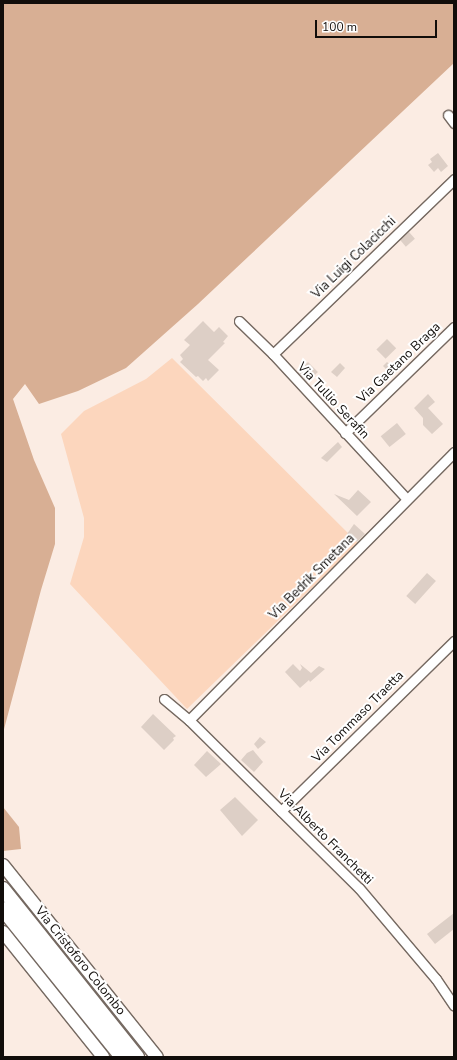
<!DOCTYPE html>
<html>
<head>
<meta charset="utf-8">
<style>
	body { margin:0 }
	#map { position:relative; width:457px; height:1060px; overflow:hidden; background:#fbece3; font-family:"Nunito Sans",sans-serif }
	div>[style] { position:absolute }
	.green>* { inset:0; background:#fcd6bd }
	.forest>* { inset:0; background:#d8af94 }
	.building>* { inset:0; background:#ddcfc6; transform-origin:0 0 }
	.roads { filter:drop-shadow(1px 0 #756961) drop-shadow(-1px 0 #756961) drop-shadow(0 1px #756961) drop-shadow(0 -1px #756961) }
	.street>* { height:9px; margin:-4.5px; padding:0 4.5px; transform-origin:4.5px; border-radius:4.5px; background:#fff }
	.secondary>* { height:12px; margin:-6px; padding:0 6px; transform-origin:6px; border-radius:6px; background:#fff }
	.primary>* { height:14px; margin:-7px; padding:0 7px; transform-origin:7px; border-radius:7px; background:#fff }
	span { translate:-50% -50%; white-space:nowrap; text-align:center; line-height:1.15; -webkit-text-stroke:4px #fff; paint-order:stroke }
	.street-label { font-size:13px; color:#110d0a }
	.frame { position:absolute; inset:0; border:4px solid #110d0a; pointer-events:none }
	.scale { position:absolute; left:315px; top:20px; width:122px; height:18px; box-sizing:border-box; border:2px solid #110d0a; border-top:0; padding-left:5px; font-size:12px; line-height:14px; white-space:nowrap; color:#110d0a; -webkit-text-stroke:3px #fff; paint-order:stroke }
</style>
</head>
<body>
<div id="map">
	<div class="green">
		<div style="clip-path:polygon(172px 358px,358px 543px,187px 709px,70px 584px,84px 537px,84px 518px,61px 434px,84px 411px,146px 379px)"></div>
	</div>
	<div class="forest">
		<div style="clip-path:polygon(3px 3px,454px 3px,454px 63px,198px 304px,126px 368px,78px 391px,39px 404px,25px 384px,13px 399px,34px 460px,55px 508px,55px 544px,41px 590px,3px 733px)"></div>
		<div style="clip-path:polygon(3px 807px,19px 827px,21px 849px,3px 851px)"></div>
	</div>
	<div class="building">
		<div style="clip-path:polygon(438px 153px,448px 166px,441px 172px,438px 168px,434px 172px,428px 165px,432px 162px,430px 159px)"></div>
		<div style="left:409px;top:232px;width:9px;height:12px;rotate:49deg"></div>
		<div style="clip-path:polygon(203px 321px,214px 332px,219px 327px,228px 336px,223px 342px,225px 343px,208px 360px,219px 370px,208px 381px,206px 378px,203px 381px,198px 376px,196px 377px,180px 362px,183px 359px,180px 355px,190px 345px,184px 340px)"></div>
		<div style="left:387px;top:339px;width:13px;height:15px;rotate:45deg"></div>
		<div style="left:308px;top:362px;width:14px;height:15px;rotate:45deg"></div>
		<div style="clip-path:polygon(387px 362px,396px 370px,392px 375px,383px 366px)"></div>
		<div style="clip-path:polygon(340px 363px,345px 368px,337px 377px,331px 372px)"></div>
		<div style="clip-path:polygon(428px 394px,435px 402px,428px 408px,443px 424px,432px 434px,423px 425px,423px 418px,414px 408px)"></div>
		<div style="left:397px;top:423px;width:14px;height:21px;rotate:51deg"></div>
		<div style="clip-path:polygon(338px 442px,342px 447px,327px 462px,321px 458px)"></div>
		<div style="clip-path:polygon(358px 490px,371px 502px,357px 516px,334px 494px,349px 500px)"></div>
		<div style="clip-path:polygon(354px 524px,365px 534px,357px 542px,347px 534px)"></div>
		<div style="left:427px;top:573px;width:12px;height:31px;rotate:42deg"></div>
		<div style="clip-path:polygon(293px 664px,300px 671px,302px 668px,300px 664px,311px 673px,319px 666px,325px 669px,310px 682px,309px 680px,300px 688px,285px 672px)"></div>
		<div style="clip-path:polygon(153px 714px,176px 736px,173px 738px,174px 740px,164px 750px,141px 727px)"></div>
		<div style="clip-path:polygon(260px 737px,266px 742px,258px 749px,254px 744px)"></div>
		<div style="clip-path:polygon(253px 750px,263px 762px,254px 772px,241px 760px,247px 753px)"></div>
		<div style="clip-path:polygon(207px 751px,221px 764px,206px 777px,194px 765px)"></div>
		<div style="clip-path:polygon(235px 797px,258px 820px,242px 836px,220px 810px)"></div>
		<div style="clip-path:polygon(454px 913px,454px 929px,435px 944px,427px 934px)"></div>
	</div>
	<div class="roads">
		<div class="street">
			<div style="left:448px;top:115px;width:10px;rotate:53deg"></div>
			<div style="left:239px;top:321px;width:47px;rotate:44.1deg"></div>
			<div style="left:273px;top:354px;width:197px;rotate:47.3deg"></div>
			<div style="left:273px;top:354px;width:252px;rotate:-44deg"></div>
			<div style="left:345px;top:433px;width:152px;rotate:-44.2deg"></div>
			<div style="left:164px;top:699px;width:33px;rotate:40deg"></div>
			<div style="left:189px;top:720px;width:239px;rotate:44.7deg"></div>
			<div style="left:359px;top:888px;width:119px;rotate:49.8deg"></div>
			<div style="left:436px;top:979px;width:32px;rotate:56deg"></div>
			<div style="left:189px;top:720px;width:377px;rotate:-45.3deg"></div>
			<div style="left:281px;top:811px;width:243px;rotate:-44.5deg"></div>
		</div>
		<div class="secondary">
			<div style="left:3px;top:865px;width:246px;rotate:51.3deg"></div>
			<div style="left:3px;top:932px;width:160px;rotate:51.3deg"></div>
		</div>
		<div class="primary">
			<div style="left:3px;top:889px;width:215px;rotate:51.4deg"></div>
			<div style="left:3px;top:909px;width:190px;rotate:51.2deg"></div>
		</div>
	</div>
	<div class="street-label">
		<span style="left:354px;top:258px;rotate:-44deg">Via Luigi Colacicchi</span>
		<span style="left:399px;top:363px;rotate:-44deg">Via Gaetano Braga</span>
		<span style="left:333px;top:401px;rotate:47deg">Via Tullio Serafin</span>
		<span style="left:312px;top:577px;rotate:-45deg">Via Bedrik Smetana</span>
		<span style="left:358px;top:717px;rotate:-45deg">Via Tommaso Traetta</span>
		<span style="left:325px;top:837px;rotate:45deg">Via Alberto Franchetti</span>
		<span style="left:80px;top:961px;rotate:51deg">Via Cristoforo Colombo</span>
	</div>
	<div class="frame"></div>
	<div class="scale">100 m</div>
</div>
</body>
</html>
